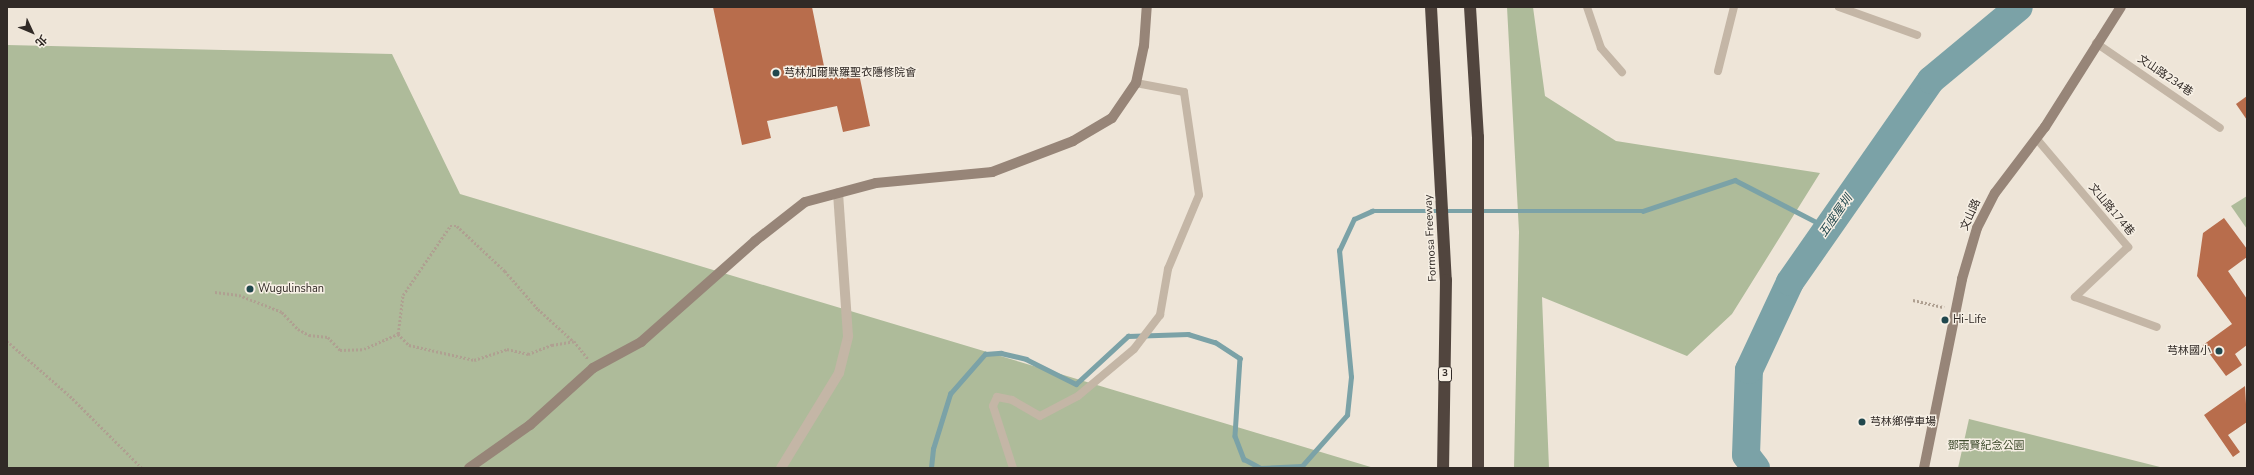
<!DOCTYPE html>
<html>
<head>
<meta charset="utf-8">
<style>
	body { margin:0 }
	#map { position:relative; width:2254px; height:475px; overflow:hidden; background:#eee5d8; font-family:"Nunito Sans","Noto Sans TC",sans-serif }
	div>[style] { position:absolute }
	.green>* { inset:0; background:#aebb9a }
	.stream>* { height:4.5px; margin:-2.25px; padding:0 2.25px; transform-origin:2.25px; border-radius:2.25px; background:#7ba2a7 }
	.river>* { height:28px; margin:-14px; padding:0 14px; transform-origin:14px; border-radius:14px; background:#7ba2a7 }
	.building>* { inset:0; background:#b86d4c }
	.path>* { height:2.5px; margin-top:-1.25px; transform-origin:0; background:repeating-linear-gradient(90deg,#afa091 0 2px,transparent 0 4px) }
	.lane>* { height:8px; margin:-4px; padding:0 4px; transform-origin:4px; border-radius:4px; background:#c4b6a6 }
	.street>* { height:10px; margin:-5px; padding:0 5px; transform-origin:5px; border-radius:5px; background:#c4b6a6 }
	.secondary>* { height:10px; margin:-5px; padding:0 5px; transform-origin:5px; border-radius:5px; background:#978578 }
	.highway>* { height:12px; margin:-6px; padding:0 6px; transform-origin:6px; border-radius:6px; background:#51453e }
	.dots>* { width:11px; height:11px; translate:-50% -50%; box-sizing:border-box; border:2px solid #f6efe4; border-radius:50% }
	span { translate:-50% -50%; white-space:nowrap; text-align:center; line-height:1.15; -webkit-text-stroke:3px #f6efe4; paint-order:stroke }
	.shield-label span { padding:1px 3px; background:#f6efe4; border:1px solid; border-radius:3px; -webkit-text-stroke-width:0 }
	.shield-label { font-size:10px; color:#312a26; font-weight:700 }
	.poi-label { font-size:11px; color:#312a26 }
	.left { translate:0 -50%; text-align:left }
	.right { translate:-100% -50%; text-align:right }
	.street-label { font-size:11px; color:#312a26 }
	.park-label { font-size:11px; color:#3f4c2d }
	.water-label { font-size:12px; color:#20474d; font-style:italic }
	.frame { position:absolute; inset:0; border:8px solid #312a26; pointer-events:none }
	.north { position:absolute; left:12px; top:12px; width:40px; height:40px; -webkit-text-stroke:3px #f6efe4; paint-order:stroke; rotate:134deg; font-size:11px; font-weight:700; line-height:16px; text-align:center; color:#312a26 }
	.north::after { content:''; display:block; margin:auto; width:14px; height:18px; background:#312a26; clip-path:polygon(50% 0,100% 100%,50% 72%,0 100%) }
</style>
</head>
<body>
<div id="map">
	<div class="green">
		<div style="clip-path:polygon(1507px 7px,1533px 7px,1545px 96px,1616px 141px,1820px 173px,1732px 314px,1687px 356px,1542px 297px,1549px 468px,1514px 468px,1519px 232px)"></div>
		<div style="clip-path:polygon(7px 45px,392px 54px,460px 194px,1374px 468px,7px 468px)"></div>
		<div style="clip-path:polygon(2247px 196px,2247px 229px,2231px 206px)"></div>
		<div style="clip-path:polygon(1969px 419px,2164px 468px,1958px 468px)"></div>
	</div>
	<div class="stream">
		<div style="left:931px;top:468px;width:19px;rotate:-84deg"></div>
		<div style="left:933px;top:449px;width:58px;rotate:-72.8deg"></div>
		<div style="left:950px;top:394px;width:53px;rotate:-48.8deg"></div>
		<div style="left:985px;top:354px;width:16px;rotate:-4deg"></div>
		<div style="left:1001px;top:353px;width:26px;rotate:13deg"></div>
		<div style="left:1026px;top:359px;width:56px;rotate:26.6deg"></div>
		<div style="left:1076px;top:384px;width:71px;rotate:-42.7deg"></div>
		<div style="left:1128px;top:336px;width:60px;rotate:-1.9deg"></div>
		<div style="left:1188px;top:334px;width:28px;rotate:17deg"></div>
		<div style="left:1215px;top:342px;width:30px;rotate:33deg"></div>
		<div style="left:1240px;top:358px;width:78px;rotate:93.7deg"></div>
		<div style="left:1235px;top:436px;width:25px;rotate:69deg"></div>
		<div style="left:1244px;top:459px;width:19px;rotate:28deg"></div>
		<div style="left:1261px;top:468px;width:41px;rotate:-2.8deg"></div>
		<div style="left:1302px;top:466px;width:68px;rotate:-48.6deg"></div>
		<div style="left:1347px;top:415px;width:38px;rotate:-84deg"></div>
		<div style="left:1351px;top:377px;width:127px;rotate:-95.4deg"></div>
		<div style="left:1339px;top:251px;width:35px;rotate:-65deg"></div>
		<div style="left:1354px;top:219px;width:20px;rotate:-24deg"></div>
		<div style="left:1372px;top:211px;width:271px"></div>
		<div style="left:1643px;top:211px;width:97px;rotate:-18.6deg"></div>
		<div style="left:1735px;top:180px;width:105px;rotate:27.3deg"></div>
	</div>
	<div class="river">
		<div style="left:1756px;top:468px;width:16px;rotate:-128deg"></div>
		<div style="left:1746px;top:455px;width:85px;rotate:-88deg"></div>
		<div style="left:1749px;top:370px;width:97px;rotate:-65deg"></div>
		<div style="left:1790px;top:282px;width:246px;rotate:-55.1deg"></div>
		<div style="left:1931px;top:80px;width:114px;rotate:-39.7deg"></div>
	</div>
	<div class="building">
		<div style="clip-path:polygon(713px 7px,812px 7px,826px 76px,858px 69px,870px 126px,843px 132px,837px 106px,767px 121px,771px 138px,742px 145px)"></div>
		<div style="clip-path:polygon(2247px 96px,2247px 120px,2236px 104px)"></div>
		<div style="clip-path:polygon(2224px 218px,2247px 249px,2247px 257px,2228px 271px,2247px 299px,2247px 345px,2235px 354px,2242px 365px,2226px 376px,2203px 345px,2232px 324px,2197px 276px,2203px 233px)"></div>
		<div style="clip-path:polygon(2245px 386px,2247px 422px,2228px 435px,2240px 452px,2233px 457px,2204px 415px)"></div>
	</div>
	<div class="path">
		<div style="left:215px;top:292px;width:24px;rotate:7deg"></div>
		<div style="left:239px;top:295px;width:46px;rotate:21.6deg"></div>
		<div style="left:282px;top:312px;width:23px;rotate:47deg"></div>
		<div style="left:298px;top:329px;width:13px;rotate:29deg"></div>
		<div style="left:309px;top:335px;width:19px;rotate:6deg"></div>
		<div style="left:328px;top:337px;width:18px;rotate:47deg"></div>
		<div style="left:340px;top:350px;width:24px;rotate:-2deg"></div>
		<div style="left:364px;top:349px;width:37px;rotate:-24deg"></div>
		<div style="left:398px;top:334px;width:16px;rotate:45deg"></div>
		<div style="left:409px;top:345px;width:67px;rotate:13deg"></div>
		<div style="left:474px;top:360px;width:35px;rotate:-18deg"></div>
		<div style="left:507px;top:349px;width:22px;rotate:13deg"></div>
		<div style="left:528px;top:354px;width:26px;rotate:-21deg"></div>
		<div style="left:552px;top:345px;width:22px;rotate:-10deg"></div>
		<div style="left:574px;top:341px;width:23px;rotate:52deg"></div>
		<div style="left:1913px;top:300px;width:32px;rotate:13deg"></div>
		<div style="left:398px;top:334px;width:39px;rotate:-83deg"></div>
		<div style="left:403px;top:295px;width:83px;rotate:-55.7deg"></div>
		<div style="left:450px;top:226px;width:7px"></div>
		<div style="left:457px;top:226px;width:66px;rotate:43.2deg"></div>
		<div style="left:505px;top:271px;width:50px;rotate:49deg"></div>
		<div style="left:538px;top:309px;width:47px;rotate:42.4deg"></div>
		<div style="left:7px;top:341px;width:84px;rotate:41.1deg"></div>
		<div style="left:70px;top:396px;width:102px;rotate:45deg"></div>
	</div>
	<div class="lane">
		<div style="left:1587px;top:7px;width:43px;rotate:71.1deg"></div>
		<div style="left:1601px;top:48px;width:32px;rotate:49deg"></div>
		<div style="left:1839px;top:7px;width:83px;rotate:19.7deg"></div>
		<div style="left:2096px;top:43px;width:150px;rotate:34.4deg"></div>
		<div style="left:1718px;top:71px;width:66px;rotate:-76deg"></div>
		<div style="left:2036px;top:138px;width:143px;rotate:49.8deg"></div>
		<div style="left:2128px;top:247px;width:73px;rotate:136.7deg"></div>
		<div style="left:2075px;top:297px;width:87px;rotate:20.1deg"></div>
		<div style="left:1013px;top:468px;width:65px;rotate:-107.9deg"></div>
		<div style="left:993px;top:406px;width:10px;rotate:-66deg"></div>
		<div style="left:997px;top:397px;width:15px;rotate:11deg"></div>
		<div style="left:1012px;top:400px;width:32px;rotate:30deg"></div>
		<div style="left:1040px;top:416px;width:43px;rotate:-27.8deg"></div>
		<div style="left:1078px;top:396px;width:73px;rotate:-40deg"></div>
		<div style="left:1134px;top:349px;width:43px;rotate:-52.6deg"></div>
		<div style="left:1160px;top:315px;width:47px;rotate:-80.1deg"></div>
		<div style="left:1168px;top:269px;width:80px;rotate:-67.3deg"></div>
		<div style="left:1199px;top:195px;width:104px;rotate:-98.3deg"></div>
		<div style="left:1184px;top:92px;width:49px;rotate:-169.4deg"></div>
	</div>
	<div class="street">
		<div style="left:781px;top:468px;width:111px;rotate:-58.6deg"></div>
		<div style="left:839px;top:373px;width:38px;rotate:-76deg"></div>
		<div style="left:848px;top:336px;width:143px;rotate:-94deg"></div>
	</div>
	<div class="secondary">
		<div style="left:469px;top:468px;width:75px;rotate:-35.2deg"></div>
		<div style="left:530px;top:425px;width:85px;rotate:-42.1deg"></div>
		<div style="left:593px;top:368px;width:55px;rotate:-28.4deg"></div>
		<div style="left:641px;top:342px;width:152px;rotate:-41.5deg"></div>
		<div style="left:755px;top:241px;width:63px;rotate:-38deg"></div>
		<div style="left:805px;top:202px;width:73px;rotate:-15deg"></div>
		<div style="left:876px;top:183px;width:117px;rotate:-5.4deg"></div>
		<div style="left:992px;top:172px;width:87px;rotate:-20.9deg"></div>
		<div style="left:1073px;top:141px;width:45px;rotate:-30.5deg"></div>
		<div style="left:1112px;top:118px;width:42px;rotate:-55.6deg"></div>
		<div style="left:1136px;top:83px;width:38px;rotate:-78deg"></div>
		<div style="left:1144px;top:46px;width:39px;rotate:-86deg"></div>
		<div style="left:1924px;top:468px;width:193px;rotate:-78.6deg"></div>
		<div style="left:1962px;top:279px;width:53px;rotate:-73.6deg"></div>
		<div style="left:1977px;top:228px;width:39px;rotate:-63deg"></div>
		<div style="left:1995px;top:193px;width:83px;rotate:-52.9deg"></div>
		<div style="left:2045px;top:127px;width:142px;rotate:-57.7deg"></div>
	</div>
	<div class="highway">
		<div style="left:1431px;top:7px;width:273px;rotate:86.9deg"></div>
		<div style="left:1446px;top:280px;width:188px;rotate:90.9deg"></div>
		<div style="left:1470px;top:7px;width:130px;rotate:86.5deg"></div>
		<div style="left:1478px;top:137px;width:331px;rotate:90deg"></div>
	</div>
	<div class="dots">
		<div style="left:776px;top:73px;background:#20474d"></div>
		<div style="left:250px;top:289px;background:#20474d"></div>
		<div style="left:1945px;top:320px;background:#20474d"></div>
		<div style="left:2219px;top:351px;background:#20474d"></div>
		<div style="left:1862px;top:422px;background:#20474d"></div>
	</div>
	<div class="shield-label">
		<span style="left:1445px;top:374px">3</span>
	</div>
	<div class="poi-label">
		<span class="left" style="left:784px;top:73px">芎林加爾默羅聖衣隱修院會</span>
		<span class="left" style="left:258px;top:289px">Wugulinshan</span>
		<span class="left" style="left:1953px;top:320px">Hi-Life</span>
		<span class="right" style="left:2211px;top:351px">芎林國小</span>
		<span class="left" style="left:1870px;top:422px">芎林鄉停車場</span>
	</div>
	<div class="street-label">
		<span style="left:2165px;top:76px;rotate:34deg">文山路234巷</span>
		<span style="left:2111px;top:210px;rotate:50deg">文山路174巷</span>
		<span style="left:1971px;top:215px;rotate:-66deg">文山路</span>
		<span style="left:1431px;top:238px;rotate:-93deg">Formosa Freeway</span>
	</div>
	<div class="park-label">
		<span style="left:1986px;top:446px">鄧雨賢紀念公園</span>
	</div>
	<div class="water-label">
		<span style="left:1836px;top:216px;rotate:-55deg">五座屋圳</span>
	</div>
	<div class="frame"></div>
	<div class="north">北</div>
</div>
</body>
</html>
